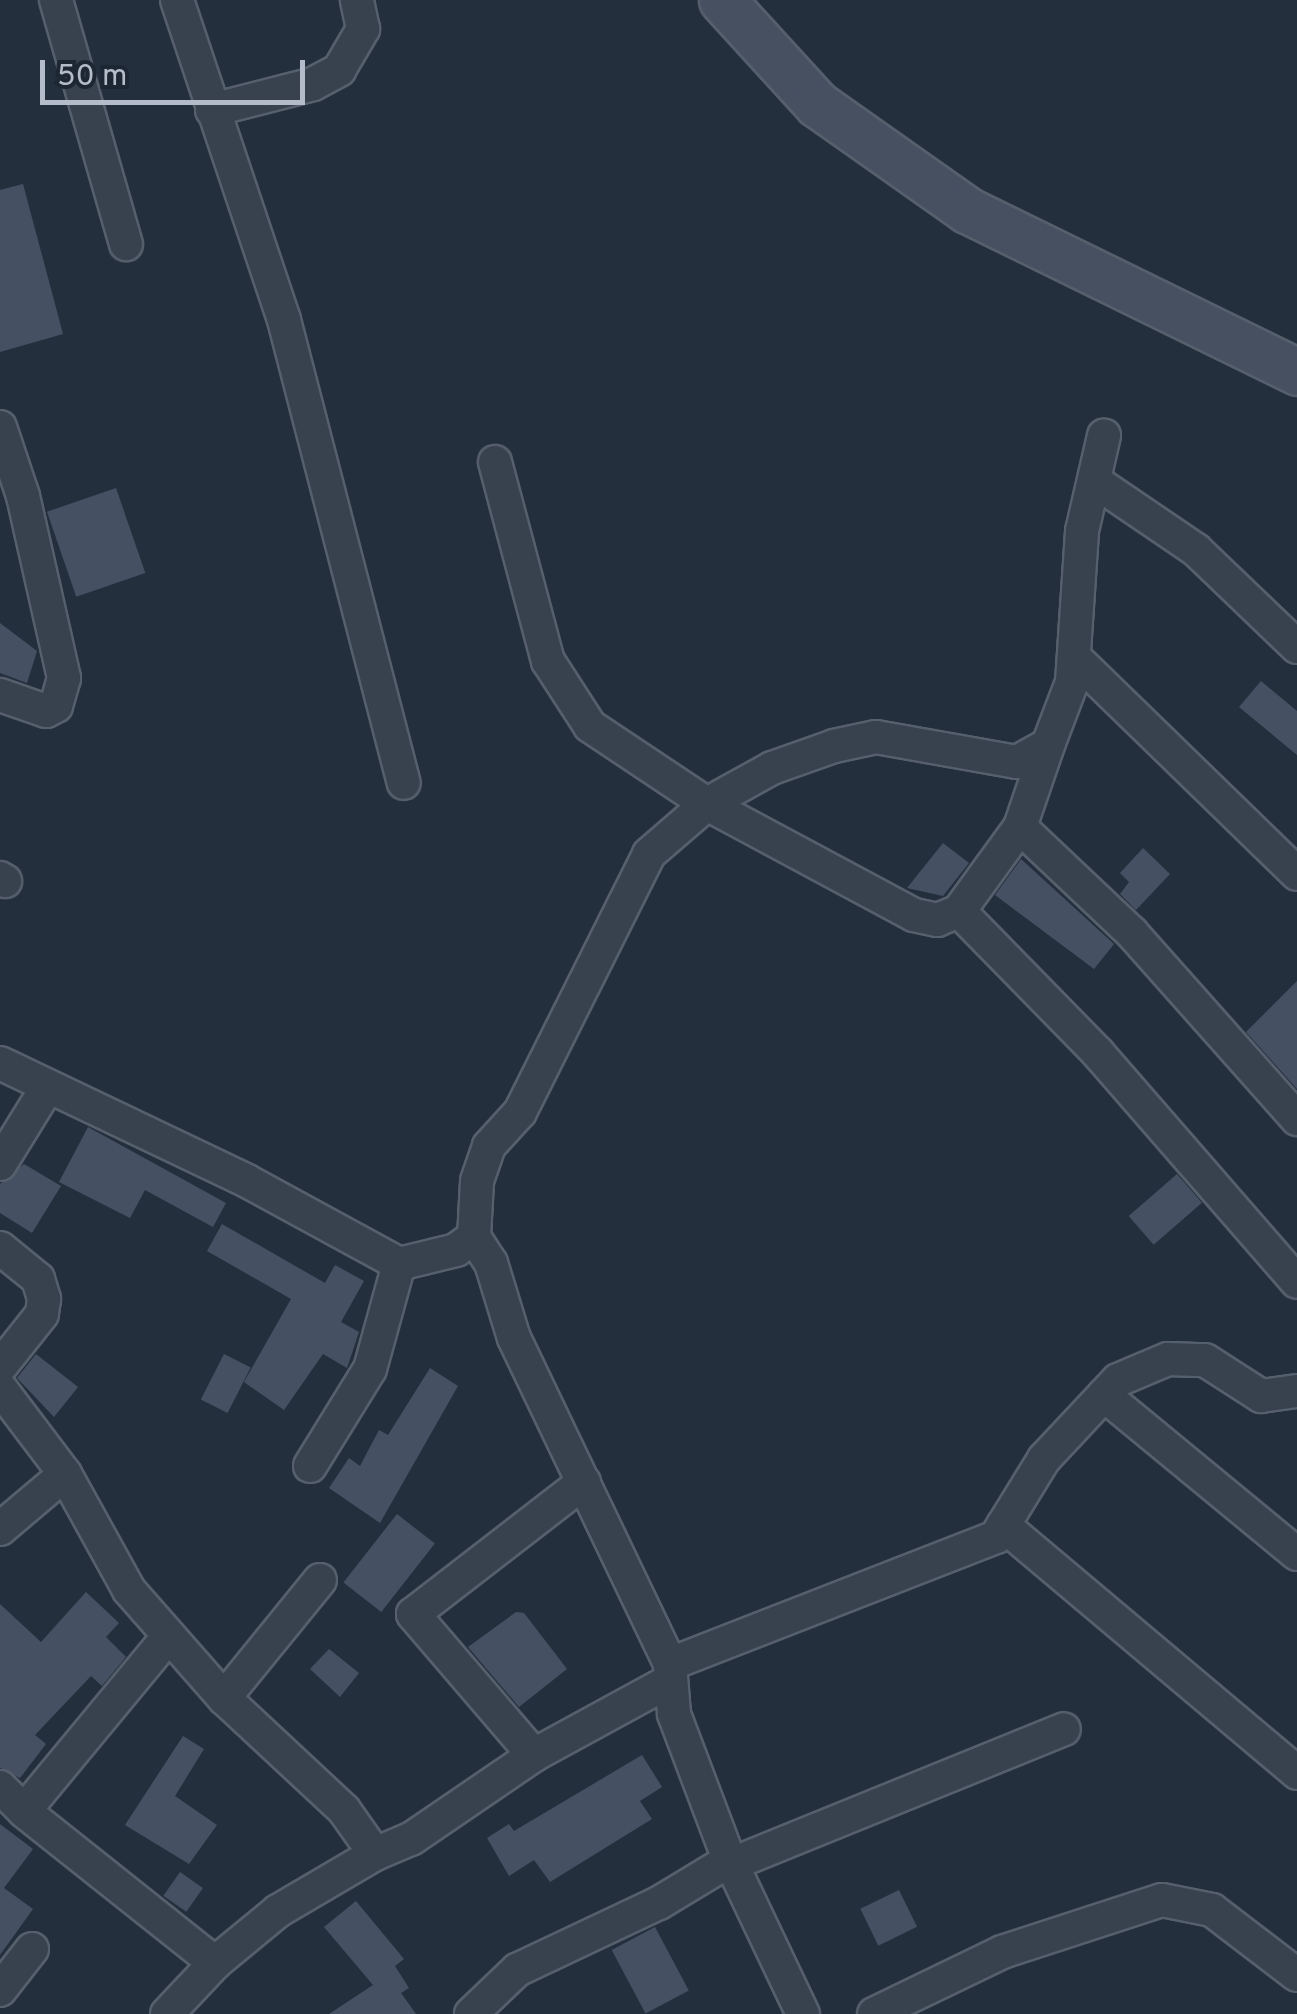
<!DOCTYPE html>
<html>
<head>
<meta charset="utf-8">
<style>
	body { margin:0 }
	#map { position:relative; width:1297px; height:2014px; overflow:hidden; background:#242f3e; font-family:Overpass,sans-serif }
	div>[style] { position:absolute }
	.building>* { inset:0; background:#455162; transform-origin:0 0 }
	.roads { filter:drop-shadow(2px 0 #565f6c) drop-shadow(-2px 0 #565f6c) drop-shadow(0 2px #565f6c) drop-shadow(0 -2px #565f6c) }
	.street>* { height:32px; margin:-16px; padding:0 16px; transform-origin:16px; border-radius:16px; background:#38414e }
	.secondary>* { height:45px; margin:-22.5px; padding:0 22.5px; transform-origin:22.5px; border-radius:22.5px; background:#465061 }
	span { translate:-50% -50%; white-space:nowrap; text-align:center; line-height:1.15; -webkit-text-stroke:10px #1d2633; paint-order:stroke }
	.scale { position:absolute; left:40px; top:60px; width:265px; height:45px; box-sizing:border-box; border:5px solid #b4bcc9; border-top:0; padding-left:12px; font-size:30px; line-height:35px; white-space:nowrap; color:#b4bcc9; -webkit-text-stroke:8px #1d2633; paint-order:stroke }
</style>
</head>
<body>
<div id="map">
	<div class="building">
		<div style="clip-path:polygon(23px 184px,63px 334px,0 352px,0 190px)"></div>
		<div style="left:116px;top:488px;width:90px;height:73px;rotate:71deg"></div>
		<div style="clip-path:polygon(0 623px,37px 651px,27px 683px,0 673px)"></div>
		<div style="clip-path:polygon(1261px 681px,1297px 711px,1297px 755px,1239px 707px)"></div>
		<div style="clip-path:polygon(943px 843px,969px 863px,943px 896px,907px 888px)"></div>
		<div style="clip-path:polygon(1143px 848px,1170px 874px,1136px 910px,1120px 894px,1129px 882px,1120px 873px)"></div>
		<div style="clip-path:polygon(1021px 859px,1114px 944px,1094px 969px,995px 895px)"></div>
		<div style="clip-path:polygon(1297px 981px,1297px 1089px,1246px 1032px)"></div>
		<div style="clip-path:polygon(88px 1127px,226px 1203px,213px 1227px,145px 1190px,130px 1218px,59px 1182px)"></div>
		<div style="clip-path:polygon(24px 1164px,61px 1186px,32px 1233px,0 1213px,0 1184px)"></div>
		<div style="left:1177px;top:1174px;width:38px;height:64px;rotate:49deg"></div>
		<div style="clip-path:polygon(222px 1224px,325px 1283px,335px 1265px,364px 1281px,341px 1322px,359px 1332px,347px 1368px,323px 1354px,284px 1410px,244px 1382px,291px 1299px,207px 1251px)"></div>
		<div style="clip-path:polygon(36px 1354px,78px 1387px,54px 1417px,17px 1378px)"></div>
		<div style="left:224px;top:1354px;width:30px;height:51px;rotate:27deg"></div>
		<div style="clip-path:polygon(430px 1368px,458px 1386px,380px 1523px,329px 1488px,349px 1458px,360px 1466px,379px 1430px,388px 1435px)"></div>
		<div style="left:397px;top:1514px;width:48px;height:87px;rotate:38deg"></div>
		<div style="clip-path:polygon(86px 1592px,119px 1623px,106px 1637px,126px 1657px,102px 1686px,91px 1676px,35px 1735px,46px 1744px,20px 1778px,0 1768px,0 1604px,41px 1642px)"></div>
		<div style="clip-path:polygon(516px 1612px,524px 1613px,567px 1669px,519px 1707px,468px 1647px)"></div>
		<div style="clip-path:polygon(329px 1649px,359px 1673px,340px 1697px,310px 1669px)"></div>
		<div style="clip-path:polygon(183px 1736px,204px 1749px,175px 1796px,217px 1825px,189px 1864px,125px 1825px)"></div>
		<div style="clip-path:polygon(642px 1755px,662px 1787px,640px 1801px,652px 1819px,550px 1882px,534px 1860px,509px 1876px,487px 1838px,509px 1824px,514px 1831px)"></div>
		<div style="clip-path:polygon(0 1824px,33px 1849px,4px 1888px,33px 1909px,0 1955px)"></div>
		<div style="left:180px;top:1872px;width:28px;height:29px;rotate:35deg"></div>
		<div style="left:899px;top:1890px;width:41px;height:43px;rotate:64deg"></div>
		<div style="clip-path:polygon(356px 1901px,404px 1959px,395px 1966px,409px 1988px,401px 1993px,416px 2014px,329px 2014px,373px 1985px,324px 1927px)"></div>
		<div style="left:655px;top:1927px;width:72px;height:49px;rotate:62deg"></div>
	</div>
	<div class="roads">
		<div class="street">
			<div style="left:56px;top:0;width:254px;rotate:74deg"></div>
			<div style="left:177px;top:0;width:337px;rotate:71.5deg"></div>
			<div style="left:284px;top:320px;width:478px;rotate:75.5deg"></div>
			<div style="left:212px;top:110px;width:104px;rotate:-14.4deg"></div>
			<div style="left:313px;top:84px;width:30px;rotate:-28deg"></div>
			<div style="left:339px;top:70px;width:48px;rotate:-59.7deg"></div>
			<div style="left:363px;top:29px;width:30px;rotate:-102deg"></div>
			<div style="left:0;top:427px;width:73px;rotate:71.6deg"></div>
			<div style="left:23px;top:496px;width:187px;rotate:77.3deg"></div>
			<div style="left:64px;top:678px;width:29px;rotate:106deg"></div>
			<div style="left:56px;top:706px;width:11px;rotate:153deg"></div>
			<div style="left:46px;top:711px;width:49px;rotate:-160.8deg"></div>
			<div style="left:495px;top:462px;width:206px;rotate:75.1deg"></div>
			<div style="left:548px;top:661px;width:77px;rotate:57.1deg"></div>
			<div style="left:590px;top:726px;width:141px;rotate:33.7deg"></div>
			<div style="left:707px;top:804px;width:235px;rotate:28.2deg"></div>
			<div style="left:914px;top:915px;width:24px;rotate:12deg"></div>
			<div style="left:937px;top:920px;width:24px;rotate:-22deg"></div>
			<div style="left:959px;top:911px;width:104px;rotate:-54deg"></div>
			<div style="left:1020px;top:827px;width:87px;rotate:-71.1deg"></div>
			<div style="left:1096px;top:482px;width:121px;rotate:34.2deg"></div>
			<div style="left:1196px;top:550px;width:140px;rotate:43.8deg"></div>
			<div style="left:1074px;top:657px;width:311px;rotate:44.2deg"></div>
			<div style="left:1020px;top:827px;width:154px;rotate:43.4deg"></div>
			<div style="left:1132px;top:933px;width:249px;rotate:48.4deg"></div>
			<div style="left:0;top:878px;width:6px;rotate:31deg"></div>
			<div style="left:959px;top:911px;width:199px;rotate:45.6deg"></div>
			<div style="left:1098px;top:1053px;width:303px;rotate:49deg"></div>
			<div style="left:0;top:1063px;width:274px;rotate:25.5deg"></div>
			<div style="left:247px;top:1181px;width:173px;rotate:28.6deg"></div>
			<div style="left:399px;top:1264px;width:59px;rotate:-13.8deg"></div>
			<div style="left:456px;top:1250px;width:22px;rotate:-36deg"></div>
			<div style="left:474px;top:1237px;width:56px;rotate:-86.9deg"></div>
			<div style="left:477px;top:1181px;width:37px;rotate:-71deg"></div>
			<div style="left:489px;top:1146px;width:46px;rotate:-47.6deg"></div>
			<div style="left:520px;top:1112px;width:288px;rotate:-63.4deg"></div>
			<div style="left:649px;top:854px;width:77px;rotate:-40.8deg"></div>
			<div style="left:707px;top:804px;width:74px;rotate:-29deg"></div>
			<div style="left:772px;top:768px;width:66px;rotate:-19.5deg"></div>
			<div style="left:834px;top:746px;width:43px;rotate:-12.1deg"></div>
			<div style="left:876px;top:737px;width:143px;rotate:10.1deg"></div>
			<div style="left:1017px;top:762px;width:35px;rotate:-29deg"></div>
			<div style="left:1048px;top:745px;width:67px;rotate:-69.1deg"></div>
			<div style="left:1072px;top:682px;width:151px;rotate:-86.2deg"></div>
			<div style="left:1082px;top:531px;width:98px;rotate:-77deg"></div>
			<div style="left:0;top:1164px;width:89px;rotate:-58.3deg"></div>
			<div style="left:474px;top:1237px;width:31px;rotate:57deg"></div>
			<div style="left:491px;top:1263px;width:78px;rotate:73deg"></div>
			<div style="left:514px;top:1338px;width:361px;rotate:64.4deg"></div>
			<div style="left:670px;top:1664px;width:50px;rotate:85.4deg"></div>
			<div style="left:674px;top:1714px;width:150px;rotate:69.3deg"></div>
			<div style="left:727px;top:1854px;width:177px;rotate:64.6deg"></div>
			<div style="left:0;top:1248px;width:49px;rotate:39.2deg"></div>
			<div style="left:38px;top:1279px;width:21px;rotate:73deg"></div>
			<div style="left:44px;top:1299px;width:15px;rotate:98deg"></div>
			<div style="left:42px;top:1314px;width:68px;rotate:128.4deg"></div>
			<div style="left:0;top:1388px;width:108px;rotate:52.9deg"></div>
			<div style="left:65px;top:1474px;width:132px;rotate:61.1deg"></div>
			<div style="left:129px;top:1590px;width:144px;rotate:48.7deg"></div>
			<div style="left:224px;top:1698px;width:164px;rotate:43deg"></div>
			<div style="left:344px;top:1810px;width:54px;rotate:54.8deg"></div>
			<div style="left:375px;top:1854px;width:113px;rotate:149.6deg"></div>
			<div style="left:278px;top:1911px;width:82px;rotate:140.5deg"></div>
			<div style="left:1104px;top:1395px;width:250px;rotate:39.5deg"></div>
			<div style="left:310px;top:1466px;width:114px;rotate:-58.3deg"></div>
			<div style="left:370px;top:1369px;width:109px;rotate:-74.6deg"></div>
			<div style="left:584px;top:1482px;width:216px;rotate:142.3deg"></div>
			<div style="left:413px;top:1614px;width:186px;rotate:49.4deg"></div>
			<div style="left:534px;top:1755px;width:155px;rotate:-28.6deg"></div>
			<div style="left:1003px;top:1525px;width:385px;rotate:40.1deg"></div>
			<div style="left:0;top:1529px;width:85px;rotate:-40.2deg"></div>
			<div style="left:670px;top:1664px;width:350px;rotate:-21.3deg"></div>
			<div style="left:996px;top:1537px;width:92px;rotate:-58.4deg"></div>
			<div style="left:1044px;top:1459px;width:108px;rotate:-46.9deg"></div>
			<div style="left:1118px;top:1380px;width:54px;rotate:-22.8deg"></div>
			<div style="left:1168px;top:1359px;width:37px;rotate:2deg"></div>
			<div style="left:1205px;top:1360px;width:67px;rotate:32.7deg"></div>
			<div style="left:1261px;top:1396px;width:36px;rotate:-8deg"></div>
			<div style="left:224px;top:1698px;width:152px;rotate:-50.9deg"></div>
			<div style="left:0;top:1787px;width:34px;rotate:45deg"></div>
			<div style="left:375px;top:1854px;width:39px;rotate:-23deg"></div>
			<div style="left:411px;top:1839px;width:149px;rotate:-34.3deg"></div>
			<div style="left:732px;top:1864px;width:358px;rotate:-22.1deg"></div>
			<div style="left:0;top:1990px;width:52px;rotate:-52deg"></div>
			<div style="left:167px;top:2014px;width:70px;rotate:-46.7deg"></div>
			<div style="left:215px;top:1963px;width:244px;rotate:-141.5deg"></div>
			<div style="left:24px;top:1811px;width:227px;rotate:-50.4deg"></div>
			<div style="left:471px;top:2014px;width:64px;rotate:-43.7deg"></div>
			<div style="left:517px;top:1970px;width:157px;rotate:-25.3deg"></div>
			<div style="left:659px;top:1903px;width:83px;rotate:-31.2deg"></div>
			<div style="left:874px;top:2014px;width:142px;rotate:-25.8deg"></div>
			<div style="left:1002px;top:1952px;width:168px;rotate:-18deg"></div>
			<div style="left:1162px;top:1900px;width:51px;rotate:11.3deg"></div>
			<div style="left:1212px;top:1910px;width:107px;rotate:37.4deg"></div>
		</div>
		<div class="secondary">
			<div style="left:722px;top:0;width:141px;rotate:47.6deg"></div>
			<div style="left:817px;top:104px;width:184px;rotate:35.2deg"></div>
			<div style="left:967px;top:210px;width:368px;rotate:26.1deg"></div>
		</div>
	</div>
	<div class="scale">50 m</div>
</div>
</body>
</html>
